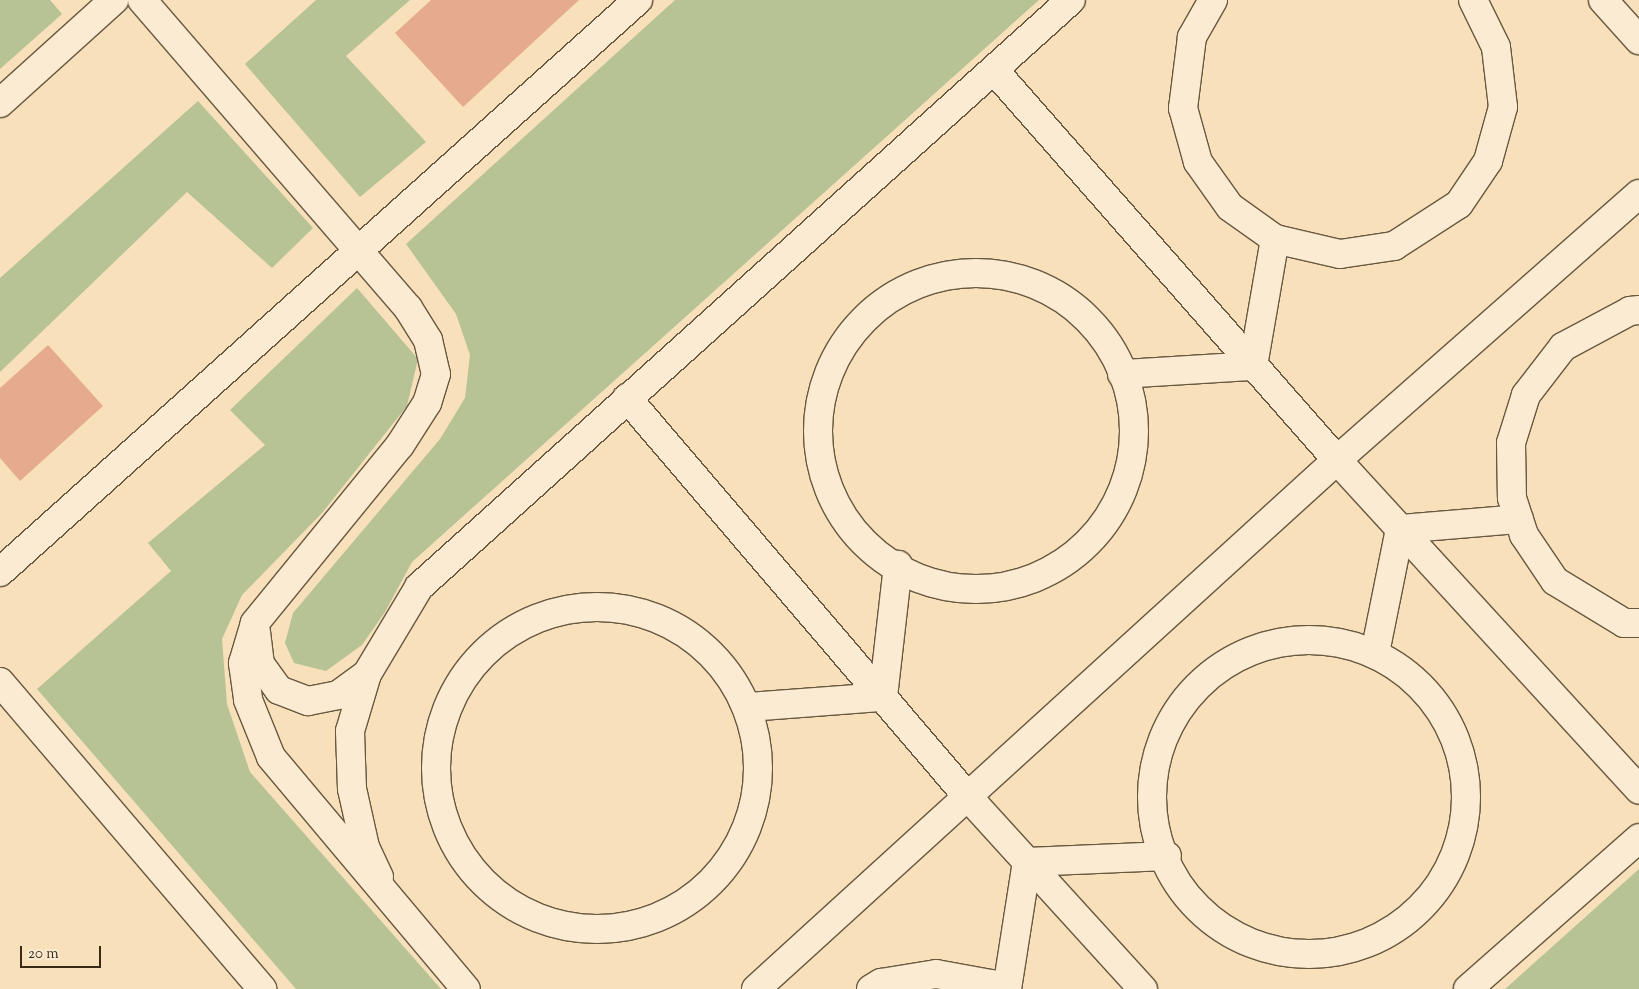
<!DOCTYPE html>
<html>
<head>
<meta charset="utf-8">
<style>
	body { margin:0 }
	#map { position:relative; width:1639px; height:989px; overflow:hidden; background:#f7e0ba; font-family:"Sorts Mill Goudy",serif }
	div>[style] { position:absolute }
	.green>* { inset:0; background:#b7c394 }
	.building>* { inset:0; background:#e6aa8e }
	.roads { filter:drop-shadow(1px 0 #685840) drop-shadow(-1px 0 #685840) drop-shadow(0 1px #685840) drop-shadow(0 -1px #685840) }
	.minor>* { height:28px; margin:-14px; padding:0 14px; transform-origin:14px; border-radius:14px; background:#faebd2 }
	.minor>.ring { margin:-14px; padding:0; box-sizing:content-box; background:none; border:28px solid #faebd2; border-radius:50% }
	span { translate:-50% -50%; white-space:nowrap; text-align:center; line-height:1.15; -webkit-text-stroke:4px #faebd2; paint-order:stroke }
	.scale { position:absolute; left:20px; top:946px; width:81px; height:22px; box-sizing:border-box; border:2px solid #392a17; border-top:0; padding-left:6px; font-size:15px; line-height:18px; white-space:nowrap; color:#392a17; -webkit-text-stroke:4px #faebd2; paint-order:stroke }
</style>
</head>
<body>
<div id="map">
	<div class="green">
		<div style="clip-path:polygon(0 0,50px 0,62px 14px,0 69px)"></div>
		<div style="clip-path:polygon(316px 0,410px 0,346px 56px,426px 142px,360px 197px,245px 64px)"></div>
		<div style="clip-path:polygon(675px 0,1039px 0,412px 562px,385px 612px,362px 645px,326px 671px,294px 663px,285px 643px,293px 613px,440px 439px,465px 398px,470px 355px,456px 314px,406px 244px)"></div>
		<div style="clip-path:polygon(198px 101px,313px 228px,272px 268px,187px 192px,0 372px,0 278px)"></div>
		<div style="clip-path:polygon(357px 288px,418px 359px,407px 406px,322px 513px,242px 595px,222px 639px,227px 704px,250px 772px,441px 989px,296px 989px,37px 689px,171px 571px,148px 543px,265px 445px,230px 410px)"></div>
		<div style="clip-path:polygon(1639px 869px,1639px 989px,1505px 989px)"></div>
	</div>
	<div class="building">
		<div style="clip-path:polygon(431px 0,579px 0,463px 107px,395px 33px)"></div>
		<div style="clip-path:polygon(48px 345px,103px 406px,20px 481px,0 458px,0 388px)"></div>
	</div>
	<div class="roads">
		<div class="minor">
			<div style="left:142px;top:0;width:407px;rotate:49.2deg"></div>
			<div style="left:408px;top:308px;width:38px;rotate:58deg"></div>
			<div style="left:428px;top:340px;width:35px;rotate:77deg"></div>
			<div style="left:436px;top:374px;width:30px;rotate:107deg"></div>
			<div style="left:427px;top:403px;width:50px;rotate:122.7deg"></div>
			<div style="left:400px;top:445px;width:230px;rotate:129.2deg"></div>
			<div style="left:255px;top:623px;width:42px;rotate:106.7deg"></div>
			<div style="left:243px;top:663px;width:37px;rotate:82deg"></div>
			<div style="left:248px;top:700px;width:61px;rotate:68deg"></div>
			<div style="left:271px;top:757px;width:303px;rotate:50deg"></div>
			<div style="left:1213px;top:0;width:43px;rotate:119.6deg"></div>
			<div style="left:1192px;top:37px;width:72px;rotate:97.2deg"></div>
			<div style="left:1183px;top:108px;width:56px;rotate:74.5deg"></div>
			<div style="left:1198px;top:162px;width:55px;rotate:54.6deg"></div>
			<div style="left:1230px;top:207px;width:55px;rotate:35.4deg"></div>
			<div style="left:1275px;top:239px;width:67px;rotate:13deg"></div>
			<div style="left:1340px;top:254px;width:55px;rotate:-8.4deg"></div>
			<div style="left:1394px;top:246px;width:77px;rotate:-32.9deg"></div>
			<div style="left:1459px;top:204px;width:52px;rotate:-56deg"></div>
			<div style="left:1488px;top:161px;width:56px;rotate:-74.5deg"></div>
			<div style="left:1503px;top:107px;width:60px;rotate:-96.7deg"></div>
			<div style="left:1496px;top:47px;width:52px;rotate:-116.1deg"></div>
			<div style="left:1603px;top:0;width:54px;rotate:48deg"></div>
			<div style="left:994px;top:70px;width:519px;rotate:48.67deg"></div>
			<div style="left:1337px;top:460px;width:447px;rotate:47.5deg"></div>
			<div style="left:0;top:103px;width:154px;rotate:-42.1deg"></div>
			<div class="ring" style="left:818px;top:273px;width:288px;height:288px"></div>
			<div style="left:1639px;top:310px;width:9px;rotate:174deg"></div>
			<div style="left:1630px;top:311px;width:76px;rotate:151.8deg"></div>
			<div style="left:1563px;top:347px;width:61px;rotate:127.6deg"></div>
			<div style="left:1526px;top:395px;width:50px;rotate:107.4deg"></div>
			<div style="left:1511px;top:443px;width:55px;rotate:89deg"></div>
			<div style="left:1512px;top:498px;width:39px;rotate:72deg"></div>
			<div style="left:1524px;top:535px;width:55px;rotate:56deg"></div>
			<div style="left:1555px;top:581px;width:81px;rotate:31.3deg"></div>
			<div style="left:1624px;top:623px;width:15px"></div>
			<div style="left:1122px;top:374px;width:131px;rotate:-3.5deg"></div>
			<div style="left:1253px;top:366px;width:129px;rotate:-80.2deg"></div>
			<div style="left:627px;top:398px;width:525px;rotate:49.48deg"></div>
			<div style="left:968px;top:797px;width:260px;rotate:47.7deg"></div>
			<div style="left:0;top:572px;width:857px;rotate:-41.88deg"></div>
			<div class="ring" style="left:436px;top:607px;width:294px;height:294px"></div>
			<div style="left:256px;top:632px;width:32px;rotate:83deg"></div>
			<div style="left:260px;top:664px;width:32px;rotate:54deg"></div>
			<div style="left:279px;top:690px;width:31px;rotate:21deg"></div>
			<div style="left:308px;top:701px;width:31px;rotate:-11deg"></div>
			<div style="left:338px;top:695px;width:36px;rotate:-36deg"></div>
			<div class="ring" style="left:1152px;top:640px;width:286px;height:286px"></div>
			<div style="left:1375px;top:653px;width:126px;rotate:-78.6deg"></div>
			<div style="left:1400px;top:529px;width:119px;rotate:-4.8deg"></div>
			<div style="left:0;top:682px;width:404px;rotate:49.5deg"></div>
			<div style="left:749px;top:707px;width:134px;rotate:-4.3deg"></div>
			<div style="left:883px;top:697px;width:133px;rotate:-83.5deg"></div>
			<div style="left:379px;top:877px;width:33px;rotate:-115deg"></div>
			<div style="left:365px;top:847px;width:59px;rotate:-102.6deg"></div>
			<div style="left:352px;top:789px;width:58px;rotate:-92deg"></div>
			<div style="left:350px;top:731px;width:59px;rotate:-73.4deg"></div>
			<div style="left:367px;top:674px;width:101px;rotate:-59.1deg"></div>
			<div style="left:419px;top:587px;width:877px;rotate:-42deg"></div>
			<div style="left:756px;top:989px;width:786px;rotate:-42.32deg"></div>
			<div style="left:1337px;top:460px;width:402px;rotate:-41.4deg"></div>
			<div style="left:871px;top:989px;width:12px;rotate:-31deg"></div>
			<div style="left:881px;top:983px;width:56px;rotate:-9.3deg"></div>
			<div style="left:936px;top:974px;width:56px;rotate:10.3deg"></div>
			<div style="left:991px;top:984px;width:10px;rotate:29deg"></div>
			<div style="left:1007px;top:989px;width:129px;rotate:-81.1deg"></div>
			<div style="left:1027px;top:862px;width:140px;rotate:-2.5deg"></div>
			<div style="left:1468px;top:989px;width:228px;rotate:-41.4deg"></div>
		</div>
	</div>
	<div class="scale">20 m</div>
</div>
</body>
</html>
